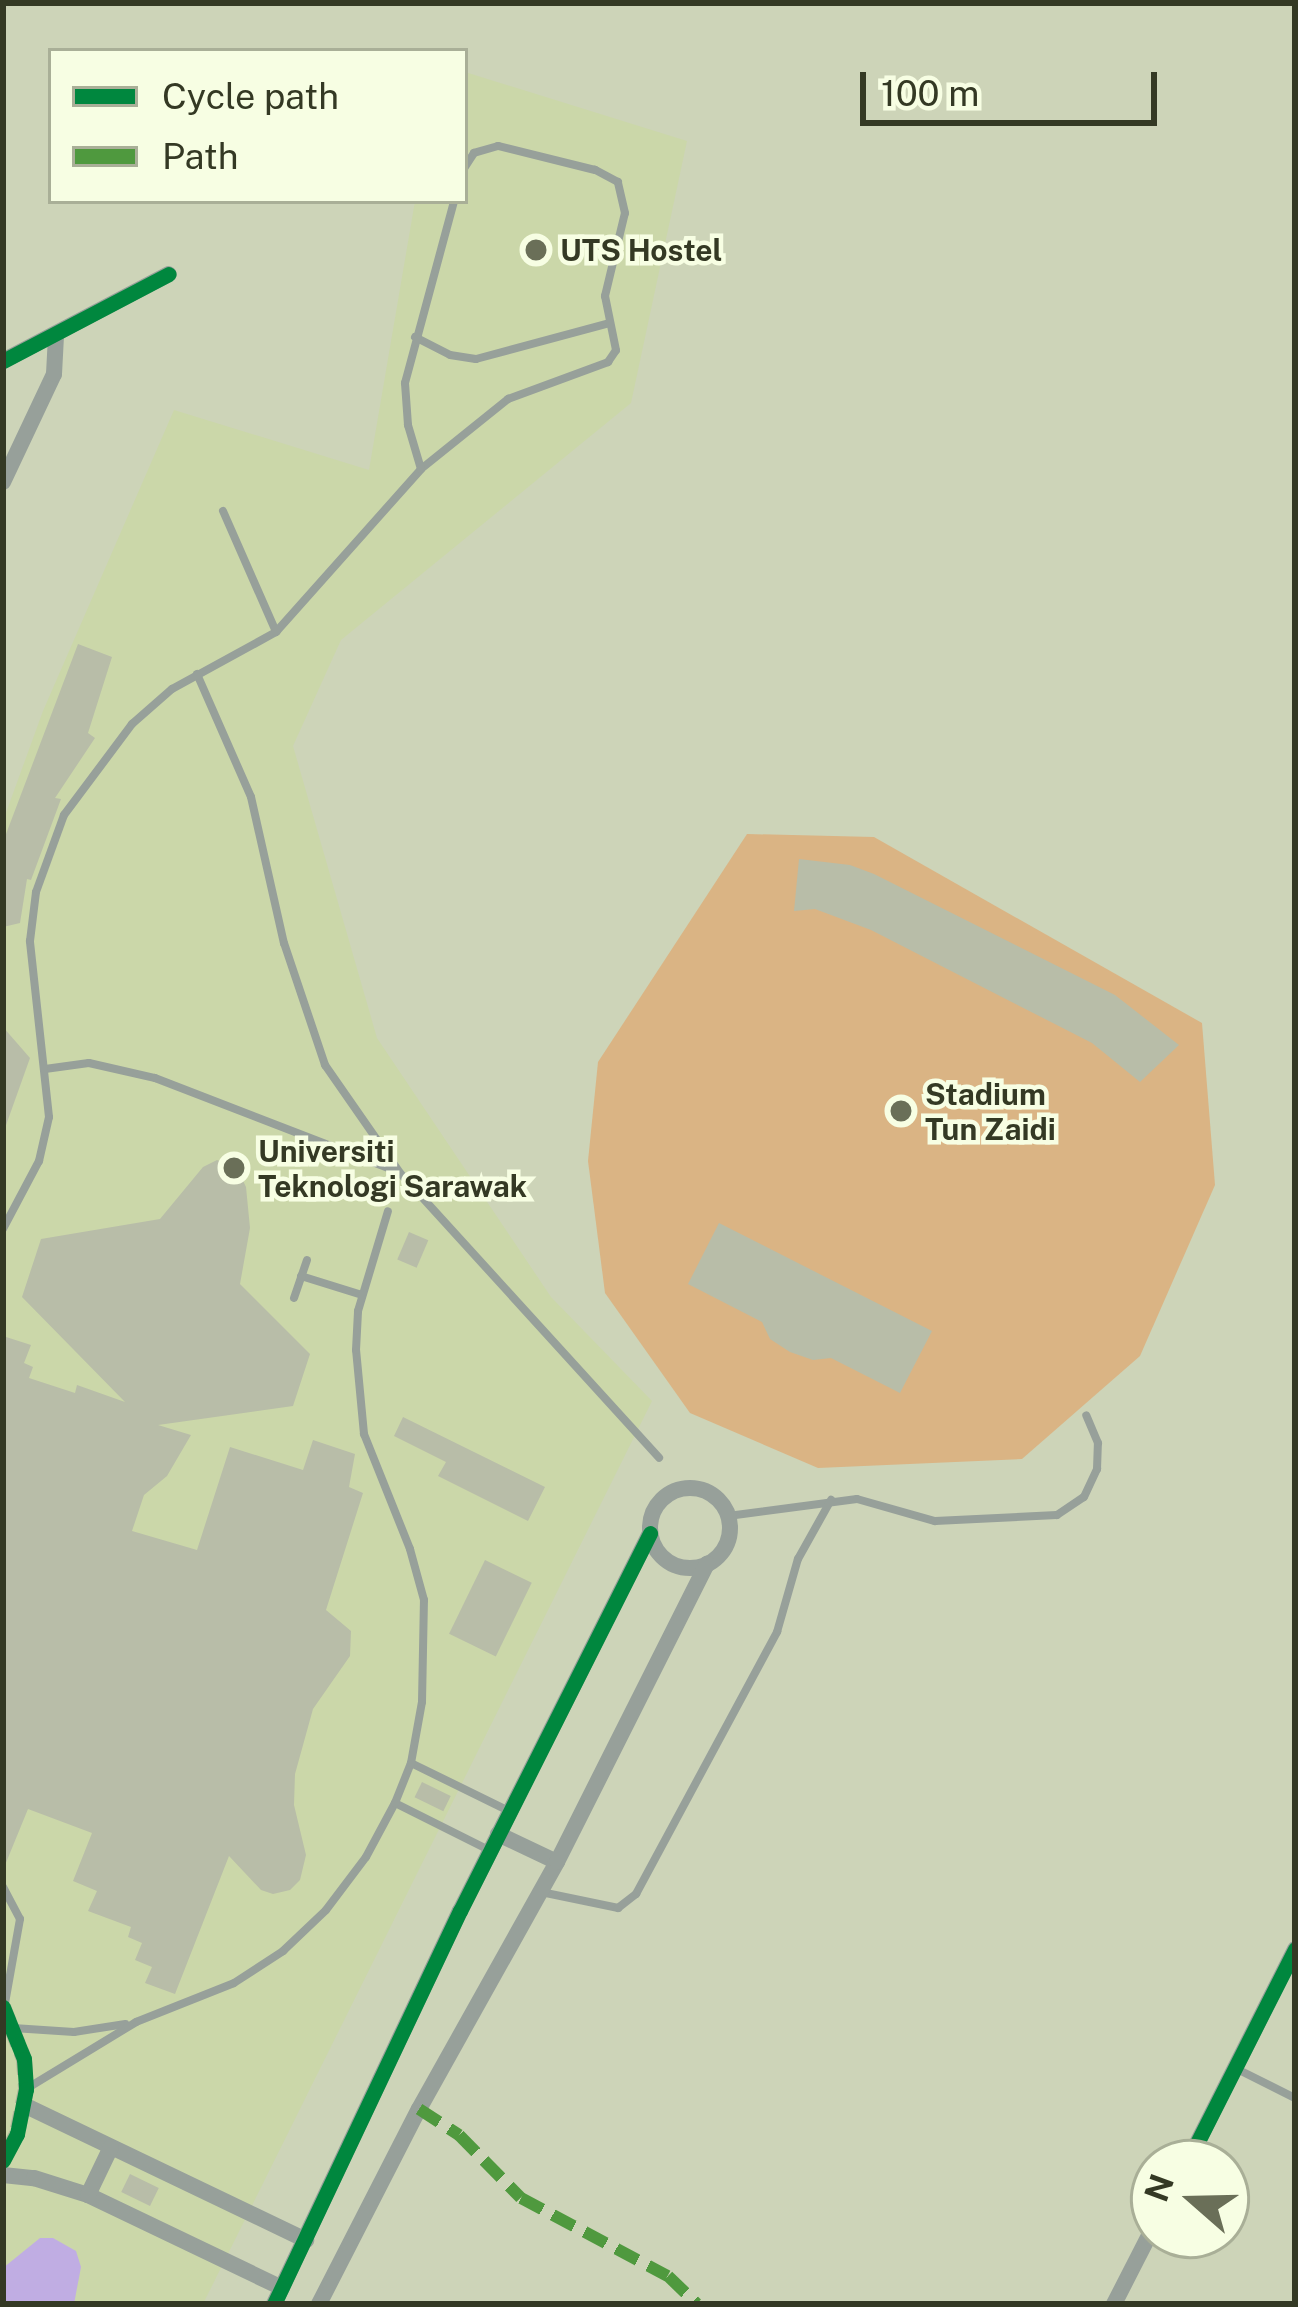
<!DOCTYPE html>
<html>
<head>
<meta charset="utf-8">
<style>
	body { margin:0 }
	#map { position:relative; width:1298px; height:2307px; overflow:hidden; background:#cdd4b8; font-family:"Public Sans",sans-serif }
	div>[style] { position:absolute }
	.built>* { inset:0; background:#cbd7a9 }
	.green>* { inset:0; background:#dab484 }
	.water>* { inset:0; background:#c0ade3 }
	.building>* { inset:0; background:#b8bda8; transform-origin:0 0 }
	.street-tunnel>* { height:16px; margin-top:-8px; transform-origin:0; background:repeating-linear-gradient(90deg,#aeb59a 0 16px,transparent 0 24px) }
	.lane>* { height:8px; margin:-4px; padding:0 4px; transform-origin:4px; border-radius:4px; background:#97a09a }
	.street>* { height:16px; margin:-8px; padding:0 8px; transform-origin:8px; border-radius:8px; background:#97a09a }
	.street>.ring { margin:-8px; padding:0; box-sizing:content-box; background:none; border:16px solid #97a09a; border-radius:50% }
	.quiet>* { height:12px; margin-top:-6px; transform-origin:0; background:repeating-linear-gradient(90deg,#4f993e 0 24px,transparent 0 36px) }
	.cycleway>* { height:15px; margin:-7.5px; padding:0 7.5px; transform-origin:7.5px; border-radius:7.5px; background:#00873e }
	.dots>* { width:33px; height:33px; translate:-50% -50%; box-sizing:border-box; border:6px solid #f7fee3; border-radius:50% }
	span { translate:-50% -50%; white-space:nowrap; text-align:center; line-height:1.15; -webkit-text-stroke:9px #f7fee3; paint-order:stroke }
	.poi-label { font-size:30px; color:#343924; font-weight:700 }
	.left { translate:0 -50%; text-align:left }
	.frame { position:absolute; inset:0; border:6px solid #343924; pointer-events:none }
	.legend { position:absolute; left:48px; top:48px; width:420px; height:156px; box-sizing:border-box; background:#f7fee3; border:3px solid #a9af97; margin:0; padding:15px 21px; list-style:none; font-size:36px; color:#343924 }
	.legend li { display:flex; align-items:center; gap:24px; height:60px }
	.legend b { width:60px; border:3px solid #a9af97 }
	.north { position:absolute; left:1130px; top:2139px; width:120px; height:120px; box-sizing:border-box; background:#f7fee3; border:3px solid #a9af97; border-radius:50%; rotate:290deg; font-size:33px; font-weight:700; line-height:48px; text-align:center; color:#343924 }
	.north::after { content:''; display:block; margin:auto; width:42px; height:54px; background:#6a6f58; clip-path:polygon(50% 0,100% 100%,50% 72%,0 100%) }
	.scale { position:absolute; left:860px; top:72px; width:297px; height:54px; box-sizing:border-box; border:6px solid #343924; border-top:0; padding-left:15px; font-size:36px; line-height:42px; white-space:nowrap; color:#343924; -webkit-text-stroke:9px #f7fee3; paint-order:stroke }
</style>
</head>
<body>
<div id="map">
	<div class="built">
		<div style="clip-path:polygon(465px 72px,687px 141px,631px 403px,341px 640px,293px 746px,377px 1038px,551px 1297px,652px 1401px,203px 2304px,3px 2304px,3px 821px,43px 711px,174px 410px,369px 470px,415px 201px,465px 201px)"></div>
	</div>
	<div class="green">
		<div style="clip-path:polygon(747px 834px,874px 837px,1202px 1023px,1215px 1185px,1140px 1356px,1022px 1459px,818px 1468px,690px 1413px,605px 1293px,588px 1161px,598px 1062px)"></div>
	</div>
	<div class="water">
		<div style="clip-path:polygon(40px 2238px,53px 2238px,76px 2251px,81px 2267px,74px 2304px,3px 2304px,3px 2268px)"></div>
	</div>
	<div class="building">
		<div style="clip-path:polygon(78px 644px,112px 657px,88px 733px,95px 738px,55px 798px,61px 799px,31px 880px,27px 879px,20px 923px,3px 927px,3px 842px)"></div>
		<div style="clip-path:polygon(799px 859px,850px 865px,874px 874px,1115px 995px,1179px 1045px,1140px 1082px,1092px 1043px,871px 930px,815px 909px,794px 911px)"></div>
		<div style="clip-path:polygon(3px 1027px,30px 1058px,5px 1128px,3px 1127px)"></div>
		<div style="clip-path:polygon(217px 1160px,237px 1168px,246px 1187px,250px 1228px,240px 1284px,310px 1354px,293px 1406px,158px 1425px,191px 1435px,167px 1476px,144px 1495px,132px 1531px,197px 1550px,230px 1447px,303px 1470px,313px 1440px,355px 1454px,349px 1487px,363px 1493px,326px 1610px,351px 1631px,350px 1656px,313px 1709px,295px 1774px,294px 1805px,306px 1855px,300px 1880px,290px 1890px,273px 1894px,261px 1890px,229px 1856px,175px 1994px,145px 1983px,152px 1967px,135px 1960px,142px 1943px,128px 1937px,131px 1927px,88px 1911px,97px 1891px,73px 1881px,92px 1833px,28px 1809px,3px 1870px,3px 1336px,31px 1345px,24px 1363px,33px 1367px,29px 1378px,75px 1393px,77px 1385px,125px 1402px,22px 1297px,41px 1239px,160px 1219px,203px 1167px)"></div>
		<div style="clip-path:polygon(719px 1223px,932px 1331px,900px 1393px,831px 1358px,813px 1360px,790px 1352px,770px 1339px,762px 1322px,688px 1284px)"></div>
		<div style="left:409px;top:1232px;width:21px;height:30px;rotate:23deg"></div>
		<div style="clip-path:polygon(403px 1417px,545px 1487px,528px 1521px,438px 1476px,446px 1462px,394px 1436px)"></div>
		<div style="left:485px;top:1560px;width:52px;height:82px;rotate:26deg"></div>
		<div style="left:422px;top:1782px;width:32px;height:17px;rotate:26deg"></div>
		<div style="left:130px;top:2174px;width:32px;height:20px;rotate:26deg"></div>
	</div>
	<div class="street-tunnel">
		<div style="left:3px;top:2007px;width:56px;rotate:68deg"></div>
		<div style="left:24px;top:2059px;width:30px;rotate:86deg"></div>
		<div style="left:26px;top:2089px;width:46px;rotate:101.3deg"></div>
		<div style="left:17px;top:2134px;width:30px;rotate:118deg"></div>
	</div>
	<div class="lane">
		<div style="left:415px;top:337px;width:39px;rotate:27deg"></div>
		<div style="left:450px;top:355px;width:26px;rotate:9deg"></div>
		<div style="left:476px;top:359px;width:138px;rotate:-15.1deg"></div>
		<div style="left:421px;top:469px;width:112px;rotate:-38.8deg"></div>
		<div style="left:508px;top:399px;width:107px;rotate:-20.3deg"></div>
		<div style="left:608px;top:362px;width:14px;rotate:-56deg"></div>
		<div style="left:616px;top:350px;width:55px;rotate:-101.5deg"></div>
		<div style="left:605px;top:296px;width:85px;rotate:-76.5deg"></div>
		<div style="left:625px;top:213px;width:32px;rotate:-103deg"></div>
		<div style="left:618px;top:182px;width:26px;rotate:-152deg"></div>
		<div style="left:595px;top:170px;width:100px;rotate:-166.1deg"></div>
		<div style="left:498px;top:146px;width:25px;rotate:164deg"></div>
		<div style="left:474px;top:153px;width:17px;rotate:123deg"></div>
		<div style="left:223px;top:511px;width:132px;rotate:66.3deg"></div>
		<div style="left:197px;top:674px;width:134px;rotate:66.3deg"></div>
		<div style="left:251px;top:797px;width:150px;rotate:77.3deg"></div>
		<div style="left:284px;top:943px;width:129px;rotate:71.4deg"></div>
		<div style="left:325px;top:1065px;width:131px;rotate:55.2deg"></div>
		<div style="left:400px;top:1173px;width:385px;rotate:47.7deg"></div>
		<div style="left:45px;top:1069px;width:44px;rotate:-7.8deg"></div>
		<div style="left:89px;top:1063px;width:68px;rotate:12.8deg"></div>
		<div style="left:155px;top:1078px;width:261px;rotate:21.1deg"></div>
		<div style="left:3px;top:1229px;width:77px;rotate:-62.1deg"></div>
		<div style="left:39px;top:1161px;width:45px;rotate:-77.2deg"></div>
		<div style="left:49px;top:1117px;width:177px;rotate:-96.2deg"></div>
		<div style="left:30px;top:941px;width:49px;rotate:-83deg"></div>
		<div style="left:36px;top:892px;width:82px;rotate:-70deg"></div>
		<div style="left:64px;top:815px;width:114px;rotate:-53.2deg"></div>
		<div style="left:132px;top:724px;width:53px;rotate:-41.2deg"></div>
		<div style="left:172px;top:689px;width:119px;rotate:-28.7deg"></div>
		<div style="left:276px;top:632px;width:218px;rotate:-48.3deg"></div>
		<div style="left:421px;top:469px;width:46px;rotate:-106.5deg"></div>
		<div style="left:408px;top:425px;width:42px;rotate:-94.1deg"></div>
		<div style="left:405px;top:383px;width:188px;rotate:-74.9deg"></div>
		<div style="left:301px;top:1276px;width:64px;rotate:17.3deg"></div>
		<div style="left:294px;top:1298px;width:40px;rotate:-71.1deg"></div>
		<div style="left:728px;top:1516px;width:130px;rotate:-7.5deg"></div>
		<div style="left:857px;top:1499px;width:81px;rotate:15.8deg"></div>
		<div style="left:935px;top:1521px;width:122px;rotate:-2.8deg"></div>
		<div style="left:1057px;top:1515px;width:32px;rotate:-34deg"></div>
		<div style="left:1084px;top:1497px;width:31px;rotate:-65deg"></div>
		<div style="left:1097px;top:1469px;width:26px;rotate:-88deg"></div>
		<div style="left:1098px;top:1443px;width:30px;rotate:-113deg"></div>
		<div style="left:411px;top:1763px;width:107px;rotate:26.1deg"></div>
		<div style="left:395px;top:1803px;width:105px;rotate:26.6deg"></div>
		<div style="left:3px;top:1887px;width:36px;rotate:62deg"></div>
		<div style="left:20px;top:1919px;width:91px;rotate:100.1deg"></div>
		<div style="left:541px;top:1892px;width:79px;rotate:11.7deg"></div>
		<div style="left:618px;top:1908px;width:23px;rotate:-38deg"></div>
		<div style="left:636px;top:1894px;width:298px;rotate:-61.7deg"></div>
		<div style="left:777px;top:1632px;width:76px;rotate:-74deg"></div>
		<div style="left:798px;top:1559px;width:68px;rotate:-60.8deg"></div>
		<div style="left:13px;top:2028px;width:61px;rotate:3.8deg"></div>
		<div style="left:74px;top:2032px;width:52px;rotate:-8.9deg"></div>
		<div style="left:1237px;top:2069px;width:65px;rotate:26.6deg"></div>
		<div style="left:26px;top:2089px;width:129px;rotate:-31.3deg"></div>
		<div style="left:136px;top:2022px;width:105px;rotate:-21.7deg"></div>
		<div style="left:234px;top:1983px;width:59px;rotate:-33.1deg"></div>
		<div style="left:283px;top:1951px;width:59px;rotate:-43.6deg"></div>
		<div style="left:326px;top:1910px;width:66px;rotate:-53deg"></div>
		<div style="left:366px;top:1857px;width:61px;rotate:-61.8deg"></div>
		<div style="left:395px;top:1803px;width:43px;rotate:-68.2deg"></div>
		<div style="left:411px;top:1763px;width:62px;rotate:-79.8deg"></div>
		<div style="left:422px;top:1702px;width:102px;rotate:-88.9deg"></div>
		<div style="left:424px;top:1600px;width:53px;rotate:-105.4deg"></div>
		<div style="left:410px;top:1549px;width:124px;rotate:-111.8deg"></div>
		<div style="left:364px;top:1434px;width:84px;rotate:-95.4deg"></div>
		<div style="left:356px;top:1350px;width:39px;rotate:-87deg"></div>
		<div style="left:358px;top:1311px;width:104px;rotate:-73.3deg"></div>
	</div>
	<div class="street">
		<div style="left:3px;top:361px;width:187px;rotate:-27.7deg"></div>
		<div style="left:3px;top:482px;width:119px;rotate:-64.7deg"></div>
		<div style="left:54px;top:374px;width:39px;rotate:-87deg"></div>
		<div class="ring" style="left:650px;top:1488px;width:64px;height:64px"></div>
		<div style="left:498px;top:1834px;width:65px;rotate:25.4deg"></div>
		<div style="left:24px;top:2105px;width:313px;rotate:25.6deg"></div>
		<div style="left:1187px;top:2163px;width:240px;rotate:-63.2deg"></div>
		<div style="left:3px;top:2175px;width:31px;rotate:6deg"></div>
		<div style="left:34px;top:2178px;width:57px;rotate:17.5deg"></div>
		<div style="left:88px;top:2195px;width:215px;rotate:25.6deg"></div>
		<div style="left:88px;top:2195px;width:53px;rotate:-64.4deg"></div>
		<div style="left:274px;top:2304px;width:435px;rotate:-64.7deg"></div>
		<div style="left:460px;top:1911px;width:423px;rotate:-63.3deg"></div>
		<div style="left:319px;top:2304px;width:219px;rotate:-62.9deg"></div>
		<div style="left:419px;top:2109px;width:283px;rotate:-60.8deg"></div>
		<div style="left:557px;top:1862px;width:334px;rotate:-63.3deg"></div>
		<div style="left:1114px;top:2304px;width:88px;rotate:-62.9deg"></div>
	</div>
	<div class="quiet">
		<div style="left:419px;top:2109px;width:48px;rotate:33deg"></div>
		<div style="left:459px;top:2135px;width:88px;rotate:45.5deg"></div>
		<div style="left:521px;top:2198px;width:166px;rotate:28deg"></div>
		<div style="left:668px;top:2276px;width:40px;rotate:44deg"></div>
	</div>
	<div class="cycleway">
		<div style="left:3px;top:361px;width:187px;rotate:-27.7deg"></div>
		<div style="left:3px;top:2007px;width:56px;rotate:68deg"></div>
		<div style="left:24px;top:2059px;width:30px;rotate:86deg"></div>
		<div style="left:26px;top:2089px;width:46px;rotate:101.3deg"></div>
		<div style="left:17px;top:2134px;width:30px;rotate:118deg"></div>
		<div style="left:1187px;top:2163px;width:240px;rotate:-63.2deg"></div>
		<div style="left:274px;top:2304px;width:435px;rotate:-64.7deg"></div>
		<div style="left:460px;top:1911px;width:423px;rotate:-63.3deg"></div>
	</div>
	<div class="dots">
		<div style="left:536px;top:250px;background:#6a6f58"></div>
		<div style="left:901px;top:1111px;background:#6a6f58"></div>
		<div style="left:234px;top:1168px;background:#6a6f58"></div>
	</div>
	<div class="poi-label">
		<span class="left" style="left:560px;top:250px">UTS Hostel</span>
		<span class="left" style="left:925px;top:1111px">Stadium<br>Tun Zaidi</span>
		<span class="left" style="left:258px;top:1168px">Universiti<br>Teknologi Sarawak</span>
	</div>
	<div class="frame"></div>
	<ul class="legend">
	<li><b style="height:15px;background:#00873e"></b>Cycle path</li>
	<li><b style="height:15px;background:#4f993e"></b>Path</li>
	</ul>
	<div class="north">N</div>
	<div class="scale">100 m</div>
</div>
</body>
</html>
